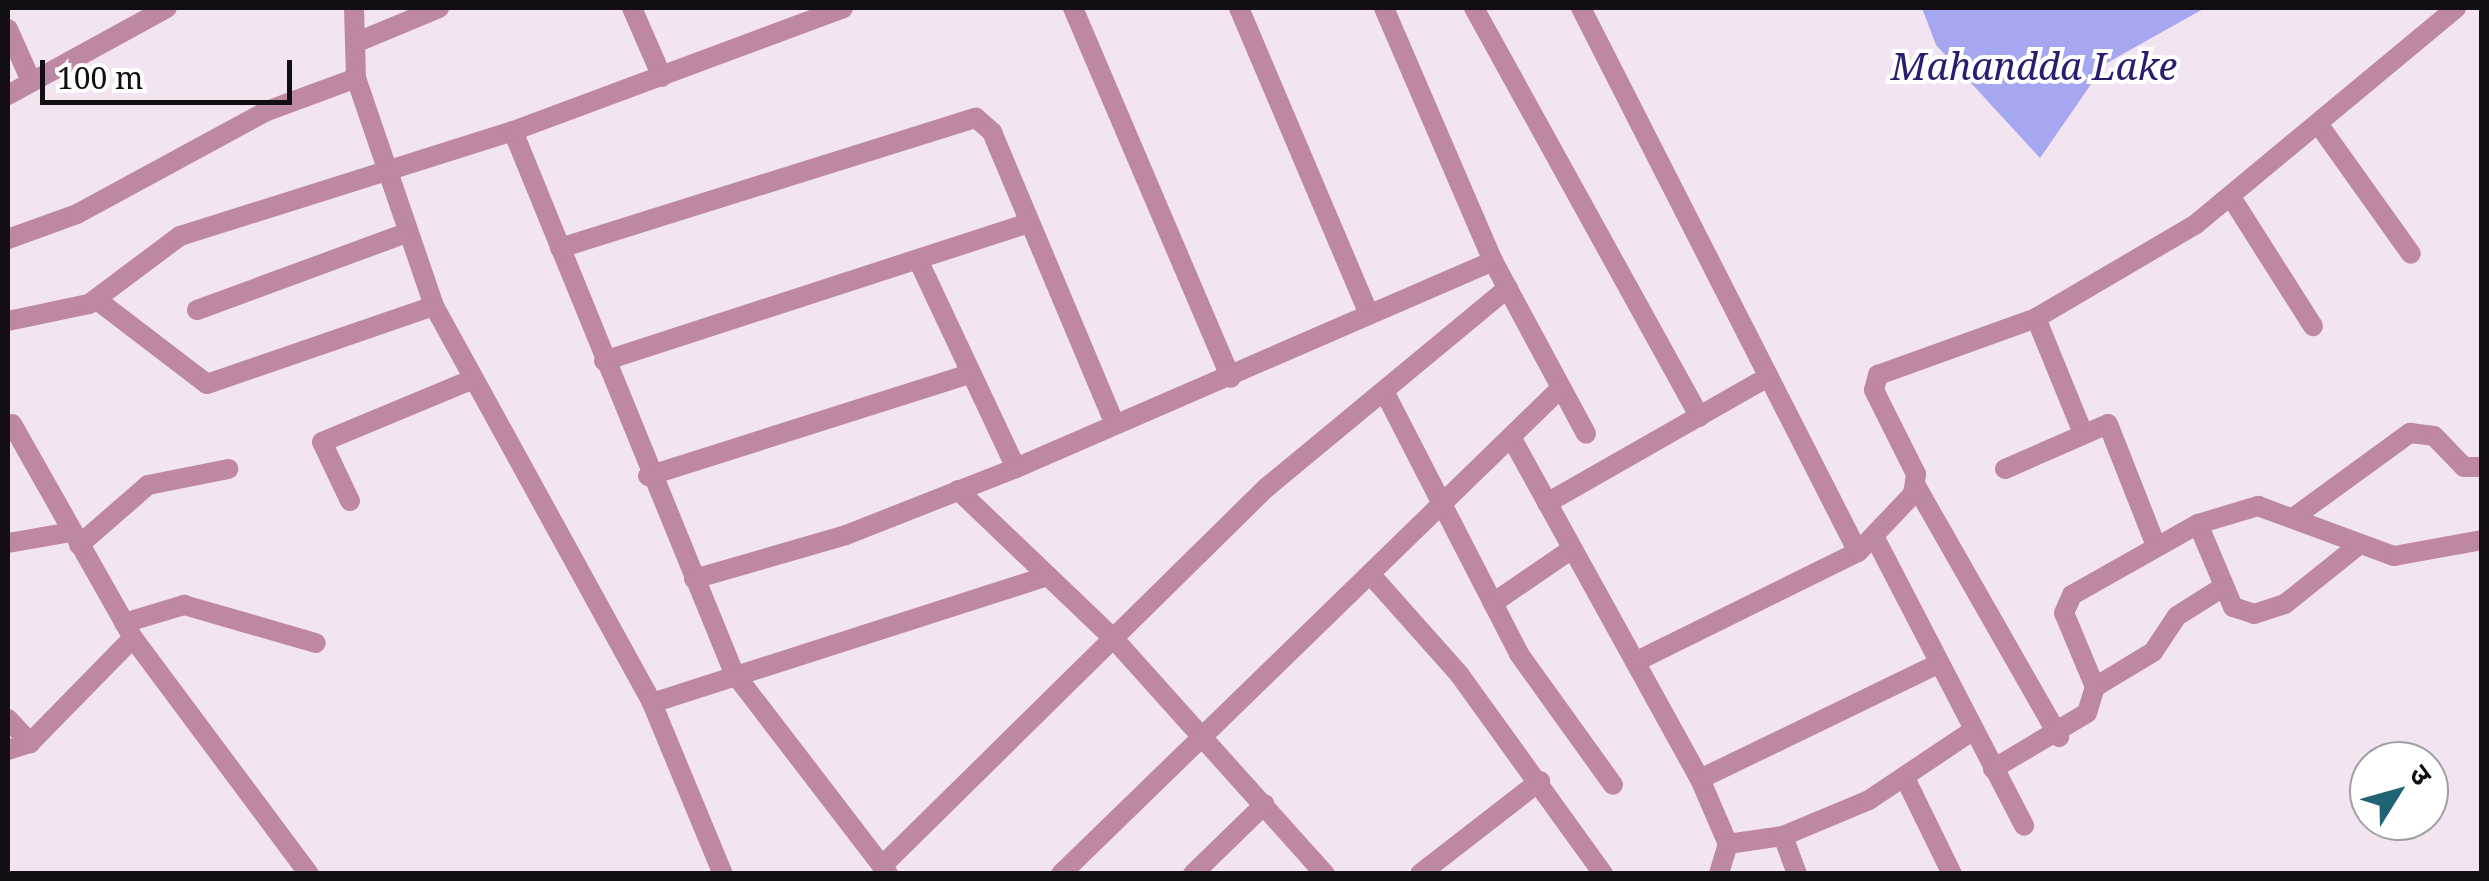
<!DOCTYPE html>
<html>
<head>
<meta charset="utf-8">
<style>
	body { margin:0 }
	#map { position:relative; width:2489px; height:881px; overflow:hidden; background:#f3e4f2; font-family:"Noto Serif","Noto Sans Devanagari",serif }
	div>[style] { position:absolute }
	.water>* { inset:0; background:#a6a7f1 }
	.street>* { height:20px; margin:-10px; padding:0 10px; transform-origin:10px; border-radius:10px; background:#be88a2 }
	span { translate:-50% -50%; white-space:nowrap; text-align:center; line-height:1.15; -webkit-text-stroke:8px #fff; paint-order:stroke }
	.water-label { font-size:38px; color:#2b1c70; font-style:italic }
	.frame { position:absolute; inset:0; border:10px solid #130e13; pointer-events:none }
	.north { position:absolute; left:2349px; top:741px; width:100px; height:100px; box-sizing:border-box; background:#fff; border:2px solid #a19fa1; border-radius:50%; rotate:53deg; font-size:28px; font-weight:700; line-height:40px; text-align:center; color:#130e13 }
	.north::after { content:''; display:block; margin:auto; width:35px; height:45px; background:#1f6475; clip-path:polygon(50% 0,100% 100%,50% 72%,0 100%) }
	.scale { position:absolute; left:40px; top:60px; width:252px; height:45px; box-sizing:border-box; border:5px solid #130e13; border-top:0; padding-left:12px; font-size:30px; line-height:35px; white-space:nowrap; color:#130e13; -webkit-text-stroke:8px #fff; paint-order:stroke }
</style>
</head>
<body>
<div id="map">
	<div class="water">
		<div style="clip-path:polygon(1922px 8px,2205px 8px,2105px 64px,2040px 158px,1936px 45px)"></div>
	</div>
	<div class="street">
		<div style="left:354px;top:8px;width:70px;rotate:88.4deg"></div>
		<div style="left:356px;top:78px;width:241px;rotate:71.1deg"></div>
		<div style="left:434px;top:306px;width:453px;rotate:61.2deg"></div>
		<div style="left:652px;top:703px;width:185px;rotate:67.5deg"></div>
		<div style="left:632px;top:8px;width:75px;rotate:66.5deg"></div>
		<div style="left:1073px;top:8px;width:402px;rotate:66.9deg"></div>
		<div style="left:1239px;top:8px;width:332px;rotate:67deg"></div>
		<div style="left:1384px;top:8px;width:275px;rotate:66.7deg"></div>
		<div style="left:1493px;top:261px;width:196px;rotate:61.7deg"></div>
		<div style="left:1474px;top:8px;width:467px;rotate:61.1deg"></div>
		<div style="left:1581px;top:8px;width:610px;rotate:63.02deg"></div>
		<div style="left:8px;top:29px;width:57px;rotate:66.1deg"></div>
		<div style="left:355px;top:43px;width:91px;rotate:-22.6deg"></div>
		<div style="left:8px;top:95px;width:181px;rotate:-28.7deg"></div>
		<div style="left:2319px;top:125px;width:158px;rotate:54.5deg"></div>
		<div style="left:513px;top:131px;width:585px;rotate:67.82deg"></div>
		<div style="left:734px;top:673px;width:253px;rotate:52.5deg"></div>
		<div style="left:2231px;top:197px;width:153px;rotate:57.6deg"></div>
		<div style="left:8px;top:239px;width:73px;rotate:-19.9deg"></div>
		<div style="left:77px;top:214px;width:216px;rotate:-28.5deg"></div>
		<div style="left:267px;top:111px;width:95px;rotate:-20.3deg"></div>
		<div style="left:560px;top:248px;width:436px;rotate:-17.4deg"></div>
		<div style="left:976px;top:118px;width:21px;rotate:41deg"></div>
		<div style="left:992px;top:132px;width:317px;rotate:67.2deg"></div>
		<div style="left:919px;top:262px;width:228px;rotate:64.8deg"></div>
		<div style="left:97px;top:300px;width:138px;rotate:37.4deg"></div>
		<div style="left:207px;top:384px;width:240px;rotate:-19deg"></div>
		<div style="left:197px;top:310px;width:221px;rotate:-20.2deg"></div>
		<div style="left:2036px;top:318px;width:124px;rotate:67.8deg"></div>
		<div style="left:8px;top:321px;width:83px;rotate:-11.9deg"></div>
		<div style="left:89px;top:304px;width:114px;rotate:-36.8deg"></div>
		<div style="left:180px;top:236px;width:349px;rotate:-17.5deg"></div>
		<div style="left:513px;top:131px;width:352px;rotate:-20.4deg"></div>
		<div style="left:604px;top:361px;width:444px;rotate:-18deg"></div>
		<div style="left:1384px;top:391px;width:296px;rotate:62.8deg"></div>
		<div style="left:1519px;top:654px;width:161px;rotate:54.3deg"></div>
		<div style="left:12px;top:424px;width:246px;rotate:60.5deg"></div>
		<div style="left:133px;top:638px;width:294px;rotate:53.3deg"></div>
		<div style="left:1511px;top:437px;width:391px;rotate:61.1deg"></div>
		<div style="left:1700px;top:779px;width:71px;rotate:66.7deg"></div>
		<div style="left:1728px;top:844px;width:31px;rotate:107deg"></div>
		<div style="left:2005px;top:469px;width:112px;rotate:-23.6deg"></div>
		<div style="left:2108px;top:424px;width:131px;rotate:68.5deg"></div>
		<div style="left:648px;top:476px;width:338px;rotate:-17.6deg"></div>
		<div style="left:1916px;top:486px;width:289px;rotate:60.3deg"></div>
		<div style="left:958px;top:490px;width:216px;rotate:43.7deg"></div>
		<div style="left:1114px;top:639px;width:316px;rotate:48.1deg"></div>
		<div style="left:350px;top:501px;width:65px;rotate:-115.4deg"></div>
		<div style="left:322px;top:442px;width:164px;rotate:-22.6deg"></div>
		<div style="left:1547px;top:503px;width:254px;rotate:-29.7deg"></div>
		<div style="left:2297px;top:515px;width:140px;rotate:-36deg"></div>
		<div style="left:2410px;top:433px;width:24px;rotate:7deg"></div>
		<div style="left:2434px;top:436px;width:43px;rotate:45.9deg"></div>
		<div style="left:2464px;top:467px;width:18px"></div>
		<div style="left:2198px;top:524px;width:90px;rotate:67.1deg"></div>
		<div style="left:2233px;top:607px;width:22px;rotate:18deg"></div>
		<div style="left:2254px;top:614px;width:33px;rotate:-18deg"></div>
		<div style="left:2285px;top:604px;width:90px;rotate:-38.7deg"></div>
		<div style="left:1875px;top:538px;width:324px;rotate:62.6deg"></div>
		<div style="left:8px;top:543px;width:64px;rotate:-9.9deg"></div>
		<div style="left:79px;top:545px;width:91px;rotate:-41deg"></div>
		<div style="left:148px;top:485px;width:82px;rotate:-11.3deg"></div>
		<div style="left:1370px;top:574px;width:134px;rotate:48.3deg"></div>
		<div style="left:1459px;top:674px;width:246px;rotate:54.2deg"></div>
		<div style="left:694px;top:579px;width:158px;rotate:-16.1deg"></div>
		<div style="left:846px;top:535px;width:183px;rotate:-21.5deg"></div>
		<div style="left:1016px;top:468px;width:520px;rotate:-23.46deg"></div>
		<div style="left:1493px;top:603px;width:96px;rotate:-34.4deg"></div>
		<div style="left:124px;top:623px;width:63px;rotate:-16.7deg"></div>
		<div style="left:184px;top:605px;width:137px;rotate:16.1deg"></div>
		<div style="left:1635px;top:662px;width:249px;rotate:-26.3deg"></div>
		<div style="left:1858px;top:552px;width:80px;rotate:-46.5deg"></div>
		<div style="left:1913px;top:494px;width:20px;rotate:-81deg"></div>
		<div style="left:1916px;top:474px;width:94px;rotate:-116.6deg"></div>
		<div style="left:1874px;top:390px;width:16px;rotate:-75deg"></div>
		<div style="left:1878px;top:375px;width:168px;rotate:-19.8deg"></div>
		<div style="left:2036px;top:318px;width:186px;rotate:-30.4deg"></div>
		<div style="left:2196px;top:224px;width:338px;rotate:-39.7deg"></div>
		<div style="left:2095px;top:687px;width:68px;rotate:-31.1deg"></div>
		<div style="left:2153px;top:652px;width:43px;rotate:-56.3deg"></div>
		<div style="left:2177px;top:616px;width:54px;rotate:-32.2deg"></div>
		<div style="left:652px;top:703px;width:416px;rotate:-17.8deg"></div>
		<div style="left:8px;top:719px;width:33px;rotate:47deg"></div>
		<div style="left:8px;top:750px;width:23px;rotate:-18deg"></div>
		<div style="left:30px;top:743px;width:147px;rotate:-45.6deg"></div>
		<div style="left:1993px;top:769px;width:109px;rotate:-30.8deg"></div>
		<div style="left:2087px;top:713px;width:27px;rotate:-73deg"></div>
		<div style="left:2095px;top:687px;width:80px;rotate:-112.7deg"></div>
		<div style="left:2064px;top:613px;width:20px;rotate:-66deg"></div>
		<div style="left:2072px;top:595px;width:145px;rotate:-29.4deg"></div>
		<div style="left:2198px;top:524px;width:63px;rotate:-16.7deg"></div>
		<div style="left:2258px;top:506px;width:145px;rotate:20.2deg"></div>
		<div style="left:2394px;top:556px;width:89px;rotate:-10.3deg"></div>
		<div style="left:1700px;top:779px;width:264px;rotate:-25.8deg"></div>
		<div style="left:1906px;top:780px;width:105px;rotate:63.9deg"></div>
		<div style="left:1783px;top:836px;width:40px;rotate:69.8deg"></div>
		<div style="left:1728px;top:844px;width:56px;rotate:-8.3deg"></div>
		<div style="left:1783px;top:836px;width:93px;rotate:-22.7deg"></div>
		<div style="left:1869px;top:800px;width:124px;rotate:-33.8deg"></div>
		<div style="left:882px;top:866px;width:539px;rotate:-44.55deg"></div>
		<div style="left:1266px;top:488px;width:314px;rotate:-39.6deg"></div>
		<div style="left:1061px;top:874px;width:697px;rotate:-44.19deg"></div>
		<div style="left:1193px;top:874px;width:100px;rotate:-44.2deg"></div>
		<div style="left:1420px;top:874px;width:152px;rotate:-37.8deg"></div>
	</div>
	<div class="water-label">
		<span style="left:2034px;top:66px">Mahandda Lake</span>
	</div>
	<div class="frame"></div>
	<div class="north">उ</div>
	<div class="scale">100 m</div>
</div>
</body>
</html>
